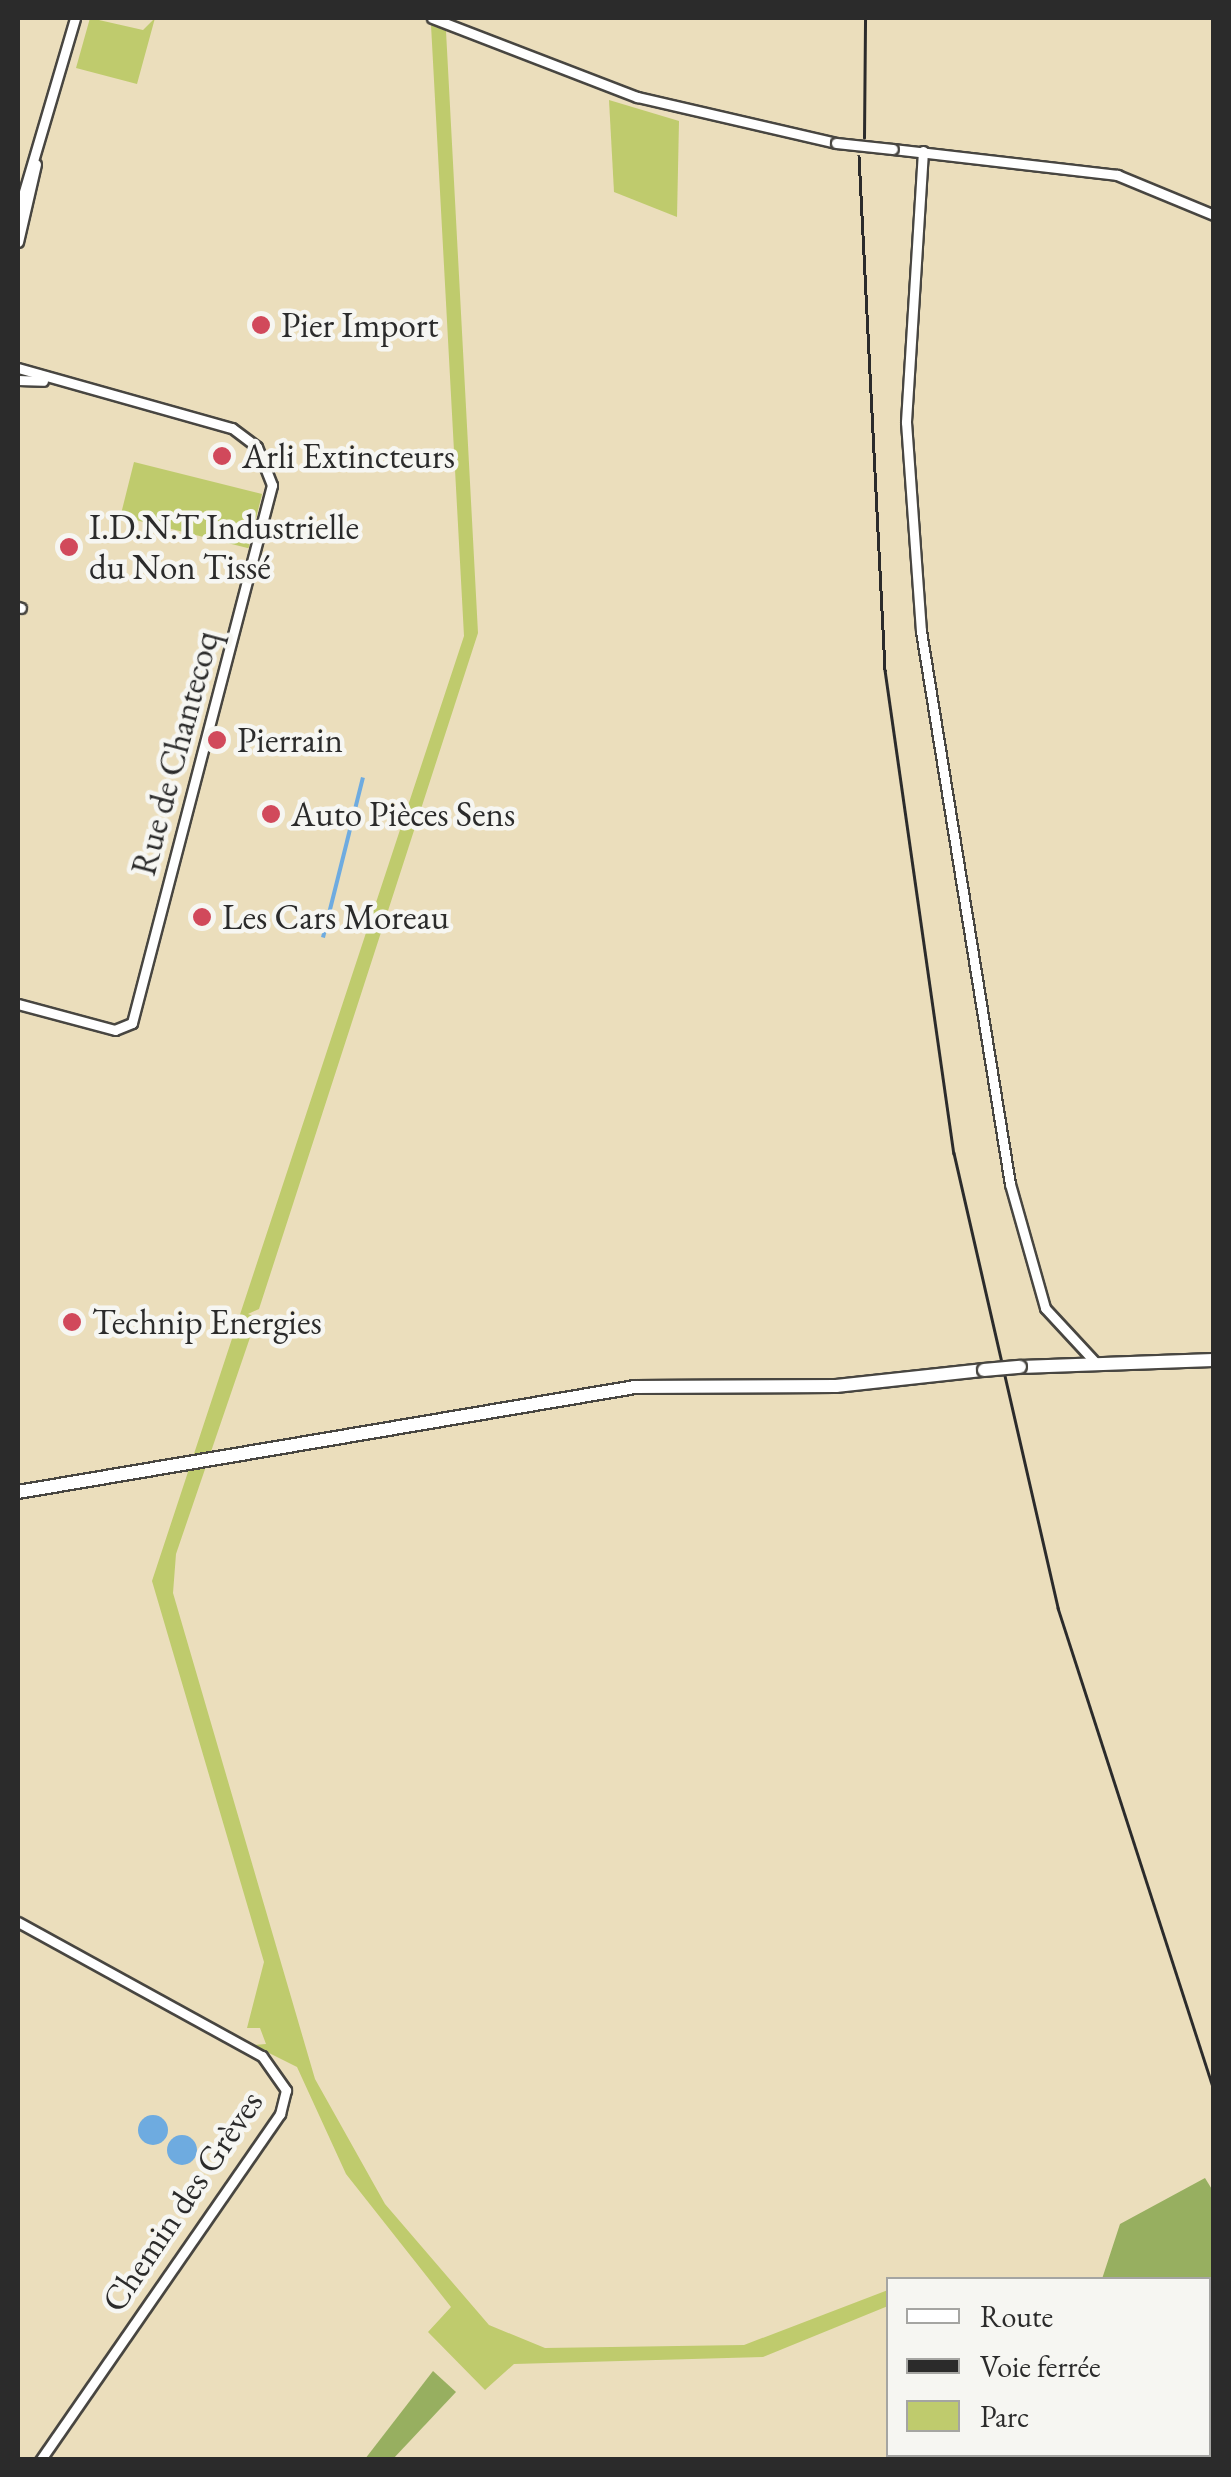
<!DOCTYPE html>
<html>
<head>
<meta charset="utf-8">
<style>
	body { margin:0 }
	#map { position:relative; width:1231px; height:2477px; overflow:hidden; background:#ebdebc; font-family:"EB Garamond",serif }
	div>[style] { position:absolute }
	.green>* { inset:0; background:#bfcb6d; transform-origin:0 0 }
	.forest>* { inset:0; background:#97af60 }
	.water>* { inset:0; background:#6eabe0; transform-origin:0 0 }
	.round { border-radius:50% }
	.roads { filter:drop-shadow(2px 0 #484641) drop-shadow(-2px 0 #484641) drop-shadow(0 2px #484641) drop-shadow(0 -2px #484641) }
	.street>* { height:9px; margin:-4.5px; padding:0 4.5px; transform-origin:4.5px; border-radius:4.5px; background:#fff }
	.secondary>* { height:12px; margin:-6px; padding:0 6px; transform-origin:6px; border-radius:6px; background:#fff }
	.rail>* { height:2.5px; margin:-1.25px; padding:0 1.25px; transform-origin:1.25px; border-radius:1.25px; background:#2b2b2b }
	.bridges { filter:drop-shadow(2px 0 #484641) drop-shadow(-2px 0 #484641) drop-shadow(0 2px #484641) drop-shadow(0 -2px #484641) }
	.street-bridge>* { height:9px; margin:-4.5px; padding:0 4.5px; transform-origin:4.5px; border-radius:4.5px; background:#fff }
	.secondary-bridge>* { height:12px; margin:-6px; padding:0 6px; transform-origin:6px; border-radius:6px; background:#fff }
	.dots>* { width:28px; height:28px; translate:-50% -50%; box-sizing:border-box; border:5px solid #f6f6f2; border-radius:50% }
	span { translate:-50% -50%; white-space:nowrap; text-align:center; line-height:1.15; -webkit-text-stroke:9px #f6f6f2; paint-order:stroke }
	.poi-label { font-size:35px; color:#2b2b2b }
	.left { translate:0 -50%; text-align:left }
	.street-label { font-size:35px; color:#2b2b2b }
	.frame { position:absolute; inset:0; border:20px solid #2b2b2b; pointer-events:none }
	.legend { position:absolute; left:886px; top:2277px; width:325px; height:180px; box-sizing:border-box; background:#f6f6f2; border:2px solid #a5a5a2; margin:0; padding:12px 18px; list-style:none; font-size:30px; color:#2b2b2b }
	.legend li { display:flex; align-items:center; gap:20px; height:50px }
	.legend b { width:50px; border:2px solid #a5a5a2 }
</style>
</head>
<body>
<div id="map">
	<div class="green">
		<div style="clip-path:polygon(90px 18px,143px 30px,155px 18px,137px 84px,76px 68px)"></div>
		<div style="clip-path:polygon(431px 25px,446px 31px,478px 633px,259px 1309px,248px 1314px,257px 1317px,176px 1554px,173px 1593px,315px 2079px,385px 2204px,489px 2325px,545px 2348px,744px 2345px,888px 2290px,888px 2306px,763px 2357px,514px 2364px,485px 2390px,428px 2332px,451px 2307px,346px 2174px,297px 2067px,253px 2045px,266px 2044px,260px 2028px,247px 2028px,264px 1962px,152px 1581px,464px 636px)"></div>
		<div style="clip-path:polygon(609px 100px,679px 121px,677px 217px,614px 192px)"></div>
		<div style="left:134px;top:462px;width:132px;height:56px;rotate:14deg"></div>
		<div style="clip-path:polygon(1209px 2333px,1213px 2459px,1069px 2455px,1208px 2454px)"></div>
	</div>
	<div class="forest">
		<div style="clip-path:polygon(1205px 2178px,1213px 2191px,1213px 2339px,1208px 2280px,1102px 2279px,1120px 2224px)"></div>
		<div style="clip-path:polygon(433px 2371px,456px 2392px,393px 2459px,365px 2459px)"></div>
	</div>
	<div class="water">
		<div style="left:361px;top:777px;width:4px;height:165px;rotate:14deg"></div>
		<div class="round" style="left:138px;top:2115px;width:30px;height:30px"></div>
		<div class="round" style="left:167px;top:2135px;width:30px;height:30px"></div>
	</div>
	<div class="roads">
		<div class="street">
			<div style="left:432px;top:18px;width:220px;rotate:21.1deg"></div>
			<div style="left:637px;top:97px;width:204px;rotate:13deg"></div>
			<div style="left:893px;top:149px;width:226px;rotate:6.6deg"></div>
			<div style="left:1117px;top:175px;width:105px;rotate:22.4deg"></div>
			<div style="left:923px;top:151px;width:272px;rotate:93.6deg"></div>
			<div style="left:906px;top:422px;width:210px;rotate:85.9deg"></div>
			<div style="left:921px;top:631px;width:560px;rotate:80.86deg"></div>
			<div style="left:1010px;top:1184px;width:129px;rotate:74.2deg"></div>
			<div style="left:1045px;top:1308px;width:74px;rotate:47.2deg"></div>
			<div style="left:18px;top:212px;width:202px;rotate:-73.6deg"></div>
			<div style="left:18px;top:242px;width:80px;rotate:-77deg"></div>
			<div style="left:18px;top:368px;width:222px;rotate:15.7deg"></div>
			<div style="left:232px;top:428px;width:31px;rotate:37deg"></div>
			<div style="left:257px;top:447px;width:41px;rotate:68.5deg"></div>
			<div style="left:272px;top:485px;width:556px;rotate:104.59deg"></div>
			<div style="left:132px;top:1023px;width:18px;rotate:158deg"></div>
			<div style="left:115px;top:1030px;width:100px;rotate:-165deg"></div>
			<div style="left:18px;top:380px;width:25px;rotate:2deg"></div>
			<div style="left:18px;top:607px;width:3px;rotate:18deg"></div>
			<div style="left:18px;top:1922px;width:278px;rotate:28.8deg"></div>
			<div style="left:262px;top:2056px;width:42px;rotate:54.8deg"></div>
			<div style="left:286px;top:2090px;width:25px;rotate:104deg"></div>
			<div style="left:280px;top:2114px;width:421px;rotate:124.7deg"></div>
		</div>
		<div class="secondary">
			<div style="left:1020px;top:1367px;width:194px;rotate:-2.1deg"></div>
			<div style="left:18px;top:1492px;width:626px;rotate:-9.66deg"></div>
			<div style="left:635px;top:1387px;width:201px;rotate:-0.3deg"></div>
			<div style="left:836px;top:1386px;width:149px;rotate:-6.2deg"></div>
		</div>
	</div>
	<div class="rail">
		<div style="left:864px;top:138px;width:120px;rotate:-89.5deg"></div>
		<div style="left:859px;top:156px;width:515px;rotate:87.1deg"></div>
		<div style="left:885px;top:670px;width:488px;rotate:81.9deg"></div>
		<div style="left:954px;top:1153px;width:467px;rotate:77.1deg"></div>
		<div style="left:1058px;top:1608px;width:507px;rotate:72.07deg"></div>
	</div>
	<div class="bridges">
		<div class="street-bridge">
			<div style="left:836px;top:143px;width:57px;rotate:6deg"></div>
		</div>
		<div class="secondary-bridge">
			<div style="left:984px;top:1370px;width:36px;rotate:-5deg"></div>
		</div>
	</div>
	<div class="dots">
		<div style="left:261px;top:325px;background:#d1495b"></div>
		<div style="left:222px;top:456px;background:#d1495b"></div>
		<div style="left:69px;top:547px;background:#d1495b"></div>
		<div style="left:217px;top:740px;background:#d1495b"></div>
		<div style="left:271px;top:814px;background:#d1495b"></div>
		<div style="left:202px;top:917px;background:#d1495b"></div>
		<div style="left:72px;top:1322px;background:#d1495b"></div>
	</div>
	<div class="poi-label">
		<span class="left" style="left:281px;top:325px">Pier Import</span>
		<span class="left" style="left:242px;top:456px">Arli Extincteurs</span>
		<span class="left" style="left:89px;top:547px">I.D.N.T Industrielle<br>du Non Tissé</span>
		<span class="left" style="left:237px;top:740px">Pierrain</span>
		<span class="left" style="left:291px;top:814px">Auto Pièces Sens</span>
		<span class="left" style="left:222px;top:917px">Les Cars Moreau</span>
		<span class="left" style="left:92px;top:1322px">Technip Energies</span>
	</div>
	<div class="street-label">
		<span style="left:175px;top:753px;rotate:-75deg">Rue de Chantecoq</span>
		<span style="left:182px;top:2201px;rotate:-56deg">Chemin des Grèves</span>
	</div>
	<div class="frame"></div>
	<ul class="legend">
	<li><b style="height:12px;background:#fff"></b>Route</li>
	<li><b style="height:12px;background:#2b2b2b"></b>Voie ferrée</li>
	<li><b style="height:28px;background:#bfcb6d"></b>Parc</li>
	</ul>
</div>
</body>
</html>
